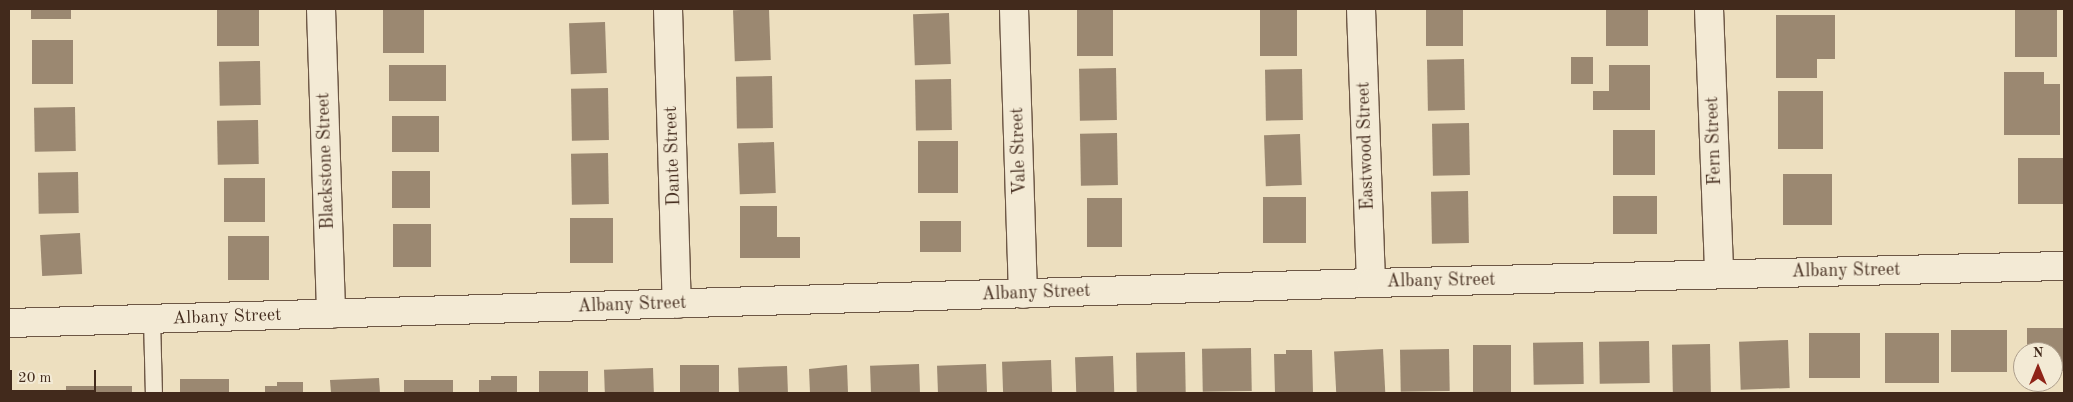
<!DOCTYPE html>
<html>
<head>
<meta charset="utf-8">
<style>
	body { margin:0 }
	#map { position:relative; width:2073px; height:402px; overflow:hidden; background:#eddfbf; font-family:"Old Standard TT",serif }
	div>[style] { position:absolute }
	.building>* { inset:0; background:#9b8871; transform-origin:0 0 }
	.roads { filter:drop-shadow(1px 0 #6d5745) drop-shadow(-1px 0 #6d5745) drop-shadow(0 1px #6d5745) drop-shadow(0 -1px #6d5745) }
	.lane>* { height:16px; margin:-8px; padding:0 8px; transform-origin:8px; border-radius:8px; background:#f3ead5 }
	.street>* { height:28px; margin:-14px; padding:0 14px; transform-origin:14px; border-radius:14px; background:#f3ead5 }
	span { translate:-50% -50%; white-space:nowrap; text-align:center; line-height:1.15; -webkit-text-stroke:4px #f3ead5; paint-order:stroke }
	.street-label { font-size:18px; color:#422a1c }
	.frame { position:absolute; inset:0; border:10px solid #422a1c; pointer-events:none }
	.north { position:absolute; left:2013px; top:342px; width:50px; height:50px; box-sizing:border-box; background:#f3ead5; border:1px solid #ac9d8b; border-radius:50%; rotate:0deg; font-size:14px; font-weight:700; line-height:20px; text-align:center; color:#422a1c }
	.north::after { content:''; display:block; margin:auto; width:18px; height:22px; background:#8f2418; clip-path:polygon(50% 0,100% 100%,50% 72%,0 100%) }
	.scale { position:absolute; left:10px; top:370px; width:86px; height:22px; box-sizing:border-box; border:2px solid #422a1c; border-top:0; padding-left:6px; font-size:15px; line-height:18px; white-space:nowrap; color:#422a1c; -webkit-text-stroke:4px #f3ead5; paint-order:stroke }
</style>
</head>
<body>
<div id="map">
	<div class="building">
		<div style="left:31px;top:9px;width:40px;height:10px"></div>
		<div style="left:217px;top:9px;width:42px;height:37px"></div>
		<div style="left:383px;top:9px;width:41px;height:44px"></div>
		<div style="left:769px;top:9px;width:51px;height:36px;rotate:88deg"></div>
		<div style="left:1077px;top:9px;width:36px;height:47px"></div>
		<div style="left:1260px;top:9px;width:37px;height:47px"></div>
		<div style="left:1426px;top:9px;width:37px;height:37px"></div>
		<div style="left:1606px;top:9px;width:42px;height:37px"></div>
		<div style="left:2015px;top:9px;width:42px;height:48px"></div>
		<div style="left:949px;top:13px;width:51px;height:36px;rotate:88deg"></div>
		<div style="clip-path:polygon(1776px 15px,1835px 15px,1835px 59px,1817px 59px,1817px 78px,1776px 78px)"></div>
		<div style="left:605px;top:22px;width:51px;height:36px;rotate:88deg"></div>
		<div style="left:32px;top:40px;width:41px;height:44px"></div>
		<div style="left:1571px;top:57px;width:22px;height:27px"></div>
		<div style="left:1464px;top:59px;width:51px;height:37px;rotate:89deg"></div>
		<div style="left:260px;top:61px;width:44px;height:41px;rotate:89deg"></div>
		<div style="left:389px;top:65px;width:57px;height:36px"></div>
		<div style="clip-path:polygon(1609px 65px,1650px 65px,1650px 110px,1593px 110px,1593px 91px,1609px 91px)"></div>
		<div style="left:1116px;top:68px;width:52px;height:37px;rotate:89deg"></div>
		<div style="left:1302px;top:69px;width:51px;height:37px;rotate:89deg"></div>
		<div style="clip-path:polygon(2004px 72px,2044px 72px,2044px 84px,2060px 84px,2060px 135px,2004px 135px)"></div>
		<div style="left:772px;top:76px;width:52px;height:36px;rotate:89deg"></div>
		<div style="left:951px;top:79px;width:51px;height:36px;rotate:89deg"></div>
		<div style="left:608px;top:88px;width:52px;height:37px;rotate:89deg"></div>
		<div style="left:1778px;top:91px;width:45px;height:58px"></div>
		<div style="left:75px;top:107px;width:44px;height:41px;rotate:89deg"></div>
		<div style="left:392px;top:116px;width:47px;height:36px"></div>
		<div style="left:258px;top:120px;width:44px;height:41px;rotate:89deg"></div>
		<div style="left:1469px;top:123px;width:52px;height:37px;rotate:89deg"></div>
		<div style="left:1613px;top:130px;width:42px;height:45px"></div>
		<div style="left:1117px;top:133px;width:52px;height:37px;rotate:89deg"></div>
		<div style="left:1300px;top:134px;width:51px;height:36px;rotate:88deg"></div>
		<div style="left:918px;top:141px;width:40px;height:52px"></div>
		<div style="left:774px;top:142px;width:51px;height:36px;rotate:88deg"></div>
		<div style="left:608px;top:153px;width:51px;height:37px;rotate:89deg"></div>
		<div style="left:2018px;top:158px;width:46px;height:46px"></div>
		<div style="left:392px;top:171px;width:38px;height:37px"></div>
		<div style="left:78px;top:172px;width:41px;height:40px;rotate:89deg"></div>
		<div style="left:1783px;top:174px;width:49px;height:51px"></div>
		<div style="left:224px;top:178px;width:41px;height:44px"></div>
		<div style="left:1468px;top:191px;width:52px;height:37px;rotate:89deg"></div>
		<div style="left:1613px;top:196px;width:44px;height:38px"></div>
		<div style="left:1263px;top:197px;width:43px;height:46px"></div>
		<div style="left:1087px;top:198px;width:35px;height:49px"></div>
		<div style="clip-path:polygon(740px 206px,777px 206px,777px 237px,800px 237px,800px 258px,740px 258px)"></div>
		<div style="left:570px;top:218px;width:43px;height:45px"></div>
		<div style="left:920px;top:221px;width:41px;height:31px"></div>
		<div style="left:393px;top:224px;width:38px;height:43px"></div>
		<div style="left:80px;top:233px;width:41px;height:40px;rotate:87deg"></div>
		<div style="left:228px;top:236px;width:41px;height:44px"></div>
		<div style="clip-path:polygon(2027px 328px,2064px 328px,2064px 371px,2053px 371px,2053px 352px,2027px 352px)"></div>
		<div style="left:1951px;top:330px;width:56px;height:42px"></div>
		<div style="left:1809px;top:333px;width:51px;height:45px"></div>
		<div style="left:1885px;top:333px;width:54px;height:50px"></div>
		<div style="left:1788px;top:340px;width:48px;height:49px;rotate:88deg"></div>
		<div style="left:1649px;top:341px;width:42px;height:50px;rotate:89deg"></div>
		<div style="left:1583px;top:342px;width:42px;height:50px;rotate:89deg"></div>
		<div style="left:1710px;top:344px;width:49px;height:38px;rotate:89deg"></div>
		<div style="left:1511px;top:345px;width:48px;height:38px;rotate:90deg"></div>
		<div style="left:1251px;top:348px;width:43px;height:49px;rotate:89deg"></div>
		<div style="left:1383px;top:349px;width:43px;height:49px;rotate:87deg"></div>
		<div style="left:1449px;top:349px;width:42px;height:49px;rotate:89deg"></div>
		<div style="clip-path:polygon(1286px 350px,1312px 350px,1313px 393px,1275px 393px,1274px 354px,1286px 354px)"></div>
		<div style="left:1185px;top:352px;width:41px;height:49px;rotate:89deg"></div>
		<div style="left:1113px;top:356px;width:37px;height:38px;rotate:88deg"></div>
		<div style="left:1051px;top:360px;width:33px;height:49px;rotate:88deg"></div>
		<div style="left:919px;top:364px;width:29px;height:49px;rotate:88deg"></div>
		<div style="left:986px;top:364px;width:29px;height:49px;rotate:88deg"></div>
		<div style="left:680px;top:365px;width:39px;height:28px"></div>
		<div style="clip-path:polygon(847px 365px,848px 393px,810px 393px,809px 369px)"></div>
		<div style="left:787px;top:366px;width:27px;height:49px;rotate:88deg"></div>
		<div style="left:653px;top:368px;width:25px;height:49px;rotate:88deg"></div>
		<div style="left:588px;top:371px;width:22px;height:49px;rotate:90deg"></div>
		<div style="clip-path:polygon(491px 376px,517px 376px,517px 393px,479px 393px,479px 380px,491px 380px)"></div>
		<div style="clip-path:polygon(379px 378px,380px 393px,331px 393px,330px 380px)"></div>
		<div style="left:229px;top:379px;width:14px;height:49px;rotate:90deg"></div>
		<div style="left:453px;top:380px;width:13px;height:49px;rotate:90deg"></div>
		<div style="clip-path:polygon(277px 382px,303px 382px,303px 393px,265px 393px,265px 386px,277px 386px)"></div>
		<div style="left:66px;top:386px;width:66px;height:7px"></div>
	</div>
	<div class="roads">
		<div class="lane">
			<div style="left:152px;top:319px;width:74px;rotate:88.5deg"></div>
		</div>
		<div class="street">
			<div style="left:321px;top:9px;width:305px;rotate:88.1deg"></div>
			<div style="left:668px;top:9px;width:295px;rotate:88.3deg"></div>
			<div style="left:1014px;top:9px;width:285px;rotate:88.2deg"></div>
			<div style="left:1361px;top:9px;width:274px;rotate:87.9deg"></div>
			<div style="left:1709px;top:9px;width:265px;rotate:87.8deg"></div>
			<div style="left:9px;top:323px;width:1363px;rotate:-1.68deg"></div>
			<div style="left:1371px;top:283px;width:693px;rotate:-1.41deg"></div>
		</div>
	</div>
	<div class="street-label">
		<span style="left:1714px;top:141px;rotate:-92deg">Fern Street</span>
		<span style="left:1366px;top:146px;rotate:-92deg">Eastwood Street</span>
		<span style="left:1019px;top:151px;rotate:-92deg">Vale Street</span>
		<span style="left:673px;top:156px;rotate:-92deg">Dante Street</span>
		<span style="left:326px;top:161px;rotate:-92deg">Blackstone Street</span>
		<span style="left:1846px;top:271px;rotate:-1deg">Albany Street</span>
		<span style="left:1441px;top:281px;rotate:-1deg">Albany Street</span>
		<span style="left:1036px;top:293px;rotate:-2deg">Albany Street</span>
		<span style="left:632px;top:305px;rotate:-2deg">Albany Street</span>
		<span style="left:227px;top:317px;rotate:-2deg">Albany Street</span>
	</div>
	<div class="frame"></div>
	<div class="north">N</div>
	<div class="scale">20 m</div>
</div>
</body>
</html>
